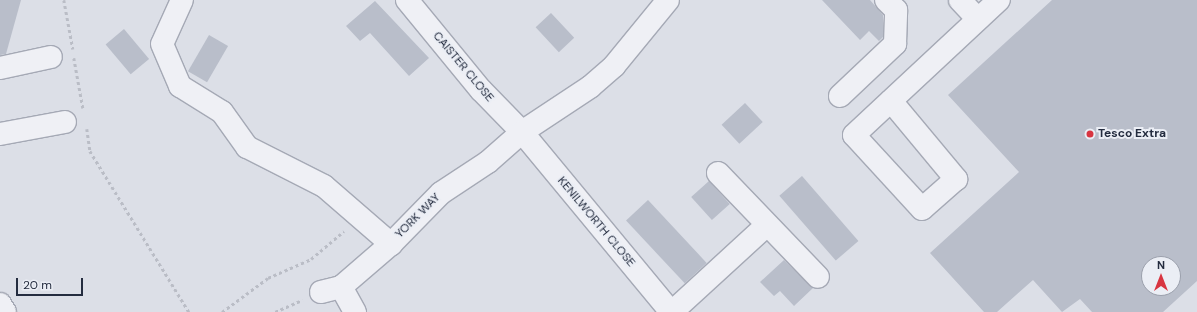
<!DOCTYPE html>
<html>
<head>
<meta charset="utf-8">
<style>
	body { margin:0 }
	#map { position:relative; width:1197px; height:312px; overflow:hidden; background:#dcdfe7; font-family:"DM Sans",sans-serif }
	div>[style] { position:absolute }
	.building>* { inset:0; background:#b9beca; transform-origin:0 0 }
	.path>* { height:2.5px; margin-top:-1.25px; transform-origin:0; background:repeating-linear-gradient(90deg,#babdc6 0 3px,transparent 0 6px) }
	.roads { filter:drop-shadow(1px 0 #a5a9b5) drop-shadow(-1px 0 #a5a9b5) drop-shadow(0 1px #a5a9b5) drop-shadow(0 -1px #a5a9b5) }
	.minor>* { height:22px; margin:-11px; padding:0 11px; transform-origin:11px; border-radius:11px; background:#eff0f5 }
	.dots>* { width:11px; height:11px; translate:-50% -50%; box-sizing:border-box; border:2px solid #ebeef5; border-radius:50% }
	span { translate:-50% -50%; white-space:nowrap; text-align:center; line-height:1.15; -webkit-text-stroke:4px #ebeef5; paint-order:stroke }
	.street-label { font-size:12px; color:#242c3f }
	.poi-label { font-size:12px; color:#242c3f; font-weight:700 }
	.left { translate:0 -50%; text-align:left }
	.north { position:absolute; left:1141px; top:256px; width:40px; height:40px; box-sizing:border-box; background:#ebeef5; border:1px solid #9ba0ac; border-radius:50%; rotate:0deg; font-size:11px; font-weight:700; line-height:16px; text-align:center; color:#242c3f }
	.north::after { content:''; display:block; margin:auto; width:14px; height:18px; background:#d83541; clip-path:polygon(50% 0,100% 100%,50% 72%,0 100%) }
	.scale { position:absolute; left:16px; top:278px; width:67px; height:18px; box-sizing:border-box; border:2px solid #242c3f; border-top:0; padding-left:5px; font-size:12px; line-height:14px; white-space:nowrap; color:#242c3f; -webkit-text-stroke:3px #ebeef5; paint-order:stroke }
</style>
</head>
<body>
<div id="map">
	<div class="building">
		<div style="clip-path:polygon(0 0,21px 0,6px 54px,0 55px)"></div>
		<div style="clip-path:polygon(822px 0,870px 0,883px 15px,883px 37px,879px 41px,869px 31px,860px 40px)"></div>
		<div style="clip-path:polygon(evenodd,1052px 0,1197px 0,1197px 281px,1163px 312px,1092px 312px,1080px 299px,1062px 312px,1033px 280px,997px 312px,984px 312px,930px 253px,1019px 172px,948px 95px,1052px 0,1149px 264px,1173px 264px,1173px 288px,1149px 288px,1149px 264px)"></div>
		<div style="clip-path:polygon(375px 1px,429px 58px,409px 76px,370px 33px,360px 41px,346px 26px)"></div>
		<div style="left:551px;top:13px;width:34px;height:21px;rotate:47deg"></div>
		<div style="left:124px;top:29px;width:39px;height:24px;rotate:50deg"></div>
		<div style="left:209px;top:35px;width:22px;height:42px;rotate:30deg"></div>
		<div style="left:745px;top:103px;width:26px;height:32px;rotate:47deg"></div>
		<div style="left:802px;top:176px;width:86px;height:30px;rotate:49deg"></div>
		<div style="left:709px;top:181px;width:31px;height:24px;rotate:48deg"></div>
		<div style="left:648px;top:200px;width:86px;height:30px;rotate:47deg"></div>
		<div style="clip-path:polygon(784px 260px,813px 288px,794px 306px,780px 291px,774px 296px,760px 282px)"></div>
	</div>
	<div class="path">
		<div style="left:64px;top:0;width:50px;rotate:79.6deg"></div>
		<div style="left:74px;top:58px;width:51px;rotate:79.8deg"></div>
		<div style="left:87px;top:129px;width:22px;rotate:82deg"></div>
		<div style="left:90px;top:151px;width:189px;rotate:58.4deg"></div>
		<div style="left:222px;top:312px;width:57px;rotate:-36.5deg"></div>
		<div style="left:268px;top:278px;width:47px;rotate:-23.8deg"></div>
		<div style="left:311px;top:259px;width:43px;rotate:-40.3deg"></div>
		<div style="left:275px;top:312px;width:30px;rotate:-24deg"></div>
	</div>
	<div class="roads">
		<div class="minor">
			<div style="left:182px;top:0;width:48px;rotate:114.4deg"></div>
			<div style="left:162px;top:44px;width:46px;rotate:66.8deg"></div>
			<div style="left:180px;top:86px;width:49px;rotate:31.8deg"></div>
			<div style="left:222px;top:112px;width:43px;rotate:54.5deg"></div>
			<div style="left:247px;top:147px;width:86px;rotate:26.9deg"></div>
			<div style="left:324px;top:186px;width:89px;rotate:40.9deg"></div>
			<div style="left:407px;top:0;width:117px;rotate:50.6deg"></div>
			<div style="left:481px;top:90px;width:59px;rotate:45.7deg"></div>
			<div style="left:522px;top:132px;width:234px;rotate:50.4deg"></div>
			<div style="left:960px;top:0;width:26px;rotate:47deg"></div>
			<div style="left:0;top:68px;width:52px;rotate:-12.2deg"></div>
			<div style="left:840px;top:96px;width:76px;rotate:-43.4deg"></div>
			<div style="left:895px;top:44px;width:34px;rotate:-88deg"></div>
			<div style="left:896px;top:10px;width:14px;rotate:-135deg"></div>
			<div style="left:891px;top:101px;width:102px;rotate:50.2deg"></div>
			<div style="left:956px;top:179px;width:45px;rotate:138.6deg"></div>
			<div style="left:922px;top:209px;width:100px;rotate:-132.6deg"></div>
			<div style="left:854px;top:135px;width:198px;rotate:-43deg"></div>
			<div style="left:0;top:134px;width:66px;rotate:-10.5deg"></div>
			<div style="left:718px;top:173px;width:144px;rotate:46.1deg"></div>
			<div style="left:321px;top:292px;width:21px;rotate:-14deg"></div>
			<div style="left:0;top:304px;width:9px;rotate:58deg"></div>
			<div style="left:355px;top:312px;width:29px;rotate:-119deg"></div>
			<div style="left:341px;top:287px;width:66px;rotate:-40.7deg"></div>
			<div style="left:391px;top:244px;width:71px;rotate:-45.6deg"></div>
			<div style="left:441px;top:193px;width:56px;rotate:-33.4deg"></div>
			<div style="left:488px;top:162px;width:45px;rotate:-41.4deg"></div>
			<div style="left:522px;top:132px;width:82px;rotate:-33.5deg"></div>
			<div style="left:590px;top:87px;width:32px;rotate:-41deg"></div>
			<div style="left:614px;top:66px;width:85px;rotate:-50.7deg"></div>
			<div style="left:672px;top:312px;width:127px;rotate:-42.5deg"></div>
		</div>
	</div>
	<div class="dots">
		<div style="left:1090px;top:134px;background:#d83541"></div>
	</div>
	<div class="street-label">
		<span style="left:463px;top:67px;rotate:50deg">CAISTER CLOSE</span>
		<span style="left:418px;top:216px;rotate:-45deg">YORK WAY</span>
		<span style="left:596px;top:222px;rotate:50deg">KENILWORTH CLOSE</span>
	</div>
	<div class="poi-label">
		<span class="left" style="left:1098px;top:134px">Tesco Extra</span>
	</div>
	<div class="north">N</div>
	<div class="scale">20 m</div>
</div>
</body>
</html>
